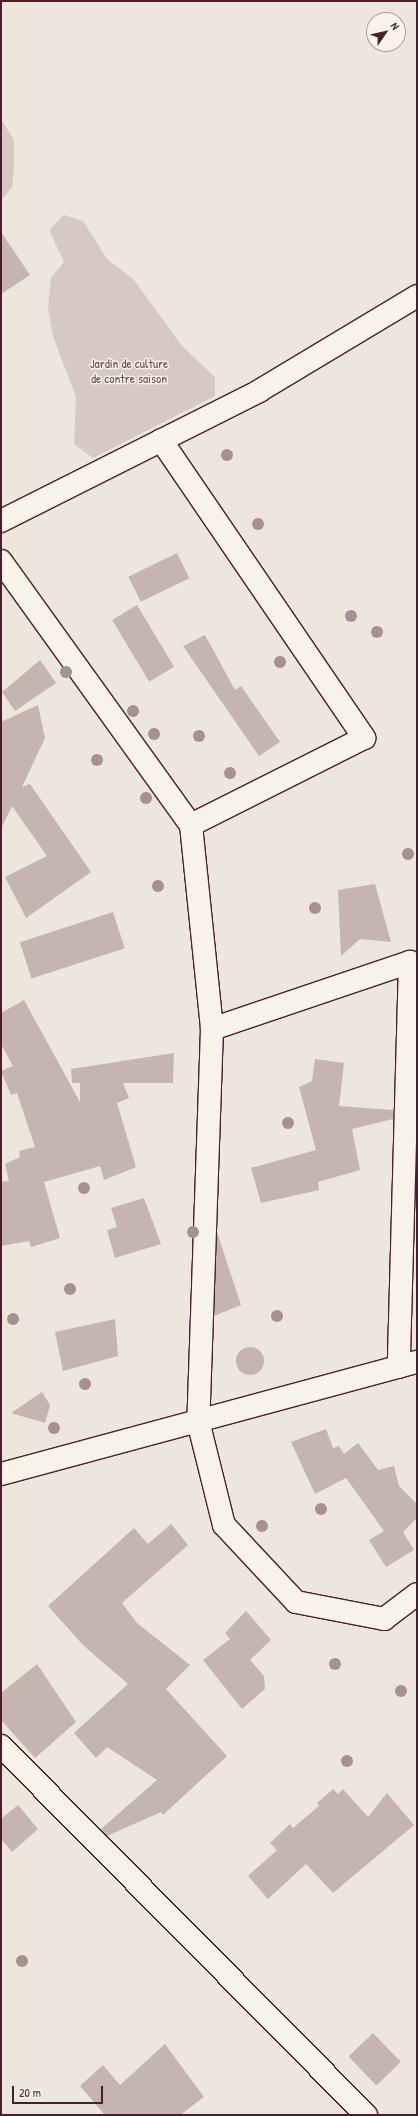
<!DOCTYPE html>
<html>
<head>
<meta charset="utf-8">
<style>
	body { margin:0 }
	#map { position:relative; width:418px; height:2116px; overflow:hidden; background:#ece6dd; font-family:"Patrick Hand",sans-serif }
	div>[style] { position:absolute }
	.green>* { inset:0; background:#d5c9c2 }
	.building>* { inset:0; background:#c4b5b0; transform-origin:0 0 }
	.round { border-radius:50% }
	.roads { filter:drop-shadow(1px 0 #4a1f2b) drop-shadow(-1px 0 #4a1f2b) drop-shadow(0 1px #4a1f2b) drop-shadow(0 -1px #4a1f2b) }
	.minor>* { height:22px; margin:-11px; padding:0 11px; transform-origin:11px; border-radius:11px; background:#f7f3e8 }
	.tertiary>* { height:22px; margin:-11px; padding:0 11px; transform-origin:11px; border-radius:11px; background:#f7f3e8 }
	.trees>* { width:12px; height:12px; margin:-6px; border-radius:50%; background:#a69090 }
	span { translate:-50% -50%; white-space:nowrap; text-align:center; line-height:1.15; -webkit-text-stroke:3px #f7f3e8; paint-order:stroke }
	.park-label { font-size:13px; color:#6d4a51 }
	.frame { position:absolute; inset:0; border:2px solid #4a1f2b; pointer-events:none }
	.north { position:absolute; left:366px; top:12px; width:40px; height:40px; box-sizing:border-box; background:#f7f3e8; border:1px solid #b29e9c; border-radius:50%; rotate:56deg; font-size:11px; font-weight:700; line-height:16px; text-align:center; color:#4a1f2b }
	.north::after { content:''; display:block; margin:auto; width:14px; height:18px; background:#4a1f2b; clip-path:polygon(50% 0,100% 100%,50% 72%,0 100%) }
	.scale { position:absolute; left:12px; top:2086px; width:91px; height:18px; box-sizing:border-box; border:2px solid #4a1f2b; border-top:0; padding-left:5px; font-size:12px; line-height:14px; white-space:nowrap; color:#4a1f2b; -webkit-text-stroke:3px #f7f3e8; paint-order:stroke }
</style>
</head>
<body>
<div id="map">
	<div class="green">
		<div style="clip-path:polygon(1px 119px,14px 140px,14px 167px,12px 187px,1px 201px)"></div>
		<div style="clip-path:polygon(64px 215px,83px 221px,107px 259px,134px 280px,182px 346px,215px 377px,215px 396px,93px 458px,74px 444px,76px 397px,53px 336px,48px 308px,51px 278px,64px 262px,49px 230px)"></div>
	</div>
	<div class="building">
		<div style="clip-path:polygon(1px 232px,30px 275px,1px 294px)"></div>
		<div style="left:177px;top:553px;width:28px;height:54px;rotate:64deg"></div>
		<div style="left:137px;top:605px;width:72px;height:29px;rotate:59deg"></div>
		<div style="clip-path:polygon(205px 635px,235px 690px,241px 686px,280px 742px,259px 756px,183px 646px)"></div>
		<div style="clip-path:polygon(40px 660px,56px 683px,15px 711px,2px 692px)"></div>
		<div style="clip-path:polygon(38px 705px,45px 738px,22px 787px,30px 784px,91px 872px,26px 918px,5px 877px,47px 856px,12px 806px,1px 829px,1px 722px)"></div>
		<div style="clip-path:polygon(375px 884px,391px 942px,360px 939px,341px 956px,338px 890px)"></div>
		<div style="left:113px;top:912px;width:38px;height:98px;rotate:72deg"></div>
		<div style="clip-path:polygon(24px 1000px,80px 1102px,80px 1083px,72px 1083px,71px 1069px,174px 1053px,173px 1083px,123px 1083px,129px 1098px,117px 1103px,136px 1167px,104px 1180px,100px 1166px,44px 1182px,60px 1238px,31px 1247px,29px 1241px,1px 1246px,1px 1182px,9px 1181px,5px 1164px,20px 1157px,19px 1151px,35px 1147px,17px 1093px,11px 1095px,1px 1071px,13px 1066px,1px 1044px,1px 1013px)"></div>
		<div style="clip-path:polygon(315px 1059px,344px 1063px,339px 1106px,393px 1110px,393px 1119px,352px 1129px,360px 1170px,318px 1182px,319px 1190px,261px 1203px,251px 1168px,316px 1150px,299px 1087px,312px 1081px)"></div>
		<div style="clip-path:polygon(144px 1198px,161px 1244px,115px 1258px,107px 1230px,117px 1227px,111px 1208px)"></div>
		<div style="clip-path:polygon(217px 1232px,241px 1305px,214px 1316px)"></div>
		<div style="clip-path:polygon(115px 1319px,118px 1356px,63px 1371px,55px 1332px)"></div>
		<div class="round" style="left:236px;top:1347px;width:28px;height:28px"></div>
		<div style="clip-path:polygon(42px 1392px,50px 1405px,45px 1423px,11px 1413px)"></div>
		<div style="clip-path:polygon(326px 1429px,333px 1448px,339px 1446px,344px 1454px,358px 1443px,378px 1470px,394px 1466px,399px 1486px,417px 1504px,417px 1518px,403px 1532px,414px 1550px,386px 1567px,369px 1540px,384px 1531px,346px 1478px,315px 1494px,291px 1442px)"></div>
		<div style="clip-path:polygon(171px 1524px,188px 1545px,122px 1603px,137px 1623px,190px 1665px,166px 1689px,227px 1756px,163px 1815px,161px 1812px,107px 1836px,101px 1829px,157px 1780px,107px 1747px,96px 1758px,74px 1733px,128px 1684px,84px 1646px,48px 1606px,134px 1528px,148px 1544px)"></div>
		<div style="clip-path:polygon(246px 1611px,271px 1640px,250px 1660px,264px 1676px,265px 1689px,242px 1709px,203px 1660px,230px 1639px,225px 1633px)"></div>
		<div style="clip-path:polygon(37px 1664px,76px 1722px,35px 1758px,1px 1720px,1px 1693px)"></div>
		<div style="clip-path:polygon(333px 1789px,338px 1794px,343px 1789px,368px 1817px,387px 1793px,414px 1825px,333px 1893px,306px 1864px,268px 1899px,248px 1876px,277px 1850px,270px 1843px,290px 1824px,293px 1828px,319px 1806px,317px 1803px)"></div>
		<div style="clip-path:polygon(18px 1805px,38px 1829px,12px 1852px,1px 1839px,1px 1819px)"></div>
		<div style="left:373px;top:2033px;width:40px;height:34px;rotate:46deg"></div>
		<div style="clip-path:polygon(165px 2044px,204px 2097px,180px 2115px,105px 2115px,80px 2086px,103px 2065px,120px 2085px)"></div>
	</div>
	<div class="roads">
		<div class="minor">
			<div style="left:161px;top:440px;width:361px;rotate:55.7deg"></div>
			<div style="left:364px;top:738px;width:194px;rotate:153.3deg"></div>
			<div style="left:191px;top:825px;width:205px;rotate:84.1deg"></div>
			<div style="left:212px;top:1029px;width:392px;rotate:92deg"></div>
			<div style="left:198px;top:1421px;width:107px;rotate:76deg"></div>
			<div style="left:224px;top:1525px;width:105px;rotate:46.9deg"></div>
			<div style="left:296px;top:1602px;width:90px;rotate:10.9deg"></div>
			<div style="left:384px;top:1619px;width:41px;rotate:-37.1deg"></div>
			<div style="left:1px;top:561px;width:325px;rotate:54.3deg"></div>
			<div style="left:212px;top:1029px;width:209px;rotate:-18.7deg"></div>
			<div style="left:410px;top:962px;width:405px;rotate:91.6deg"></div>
			<div style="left:1px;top:1474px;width:431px;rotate:-15.1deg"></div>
			<div style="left:1px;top:1746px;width:519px;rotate:45.31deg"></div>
		</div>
		<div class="tertiary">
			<div style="left:1px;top:521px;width:289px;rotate:-26.7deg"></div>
			<div style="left:259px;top:391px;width:184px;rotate:-31deg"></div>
		</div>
	</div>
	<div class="trees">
		<div style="left:227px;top:455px"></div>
		<div style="left:258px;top:524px"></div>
		<div style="left:351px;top:616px"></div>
		<div style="left:377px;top:632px"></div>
		<div style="left:280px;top:662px"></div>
		<div style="left:66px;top:672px"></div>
		<div style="left:133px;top:711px"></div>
		<div style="left:154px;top:734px"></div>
		<div style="left:199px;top:736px"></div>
		<div style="left:97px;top:760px"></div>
		<div style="left:230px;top:773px"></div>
		<div style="left:146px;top:798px"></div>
		<div style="left:408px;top:854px"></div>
		<div style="left:158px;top:886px"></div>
		<div style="left:315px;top:908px"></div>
		<div style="left:288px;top:1123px"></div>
		<div style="left:84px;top:1188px"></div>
		<div style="left:193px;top:1232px"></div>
		<div style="left:70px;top:1289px"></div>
		<div style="left:277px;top:1316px"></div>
		<div style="left:13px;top:1319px"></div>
		<div style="left:85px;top:1384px"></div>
		<div style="left:54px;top:1428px"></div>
		<div style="left:321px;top:1509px"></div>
		<div style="left:262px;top:1526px"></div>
		<div style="left:335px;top:1664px"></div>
		<div style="left:401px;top:1691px"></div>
		<div style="left:347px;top:1761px"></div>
		<div style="left:22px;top:1961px"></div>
	</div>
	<div class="park-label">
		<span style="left:129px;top:371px">Jardin de culture<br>de contre saison</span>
	</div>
	<div class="frame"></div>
	<div class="north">N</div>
	<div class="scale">20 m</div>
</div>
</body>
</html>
